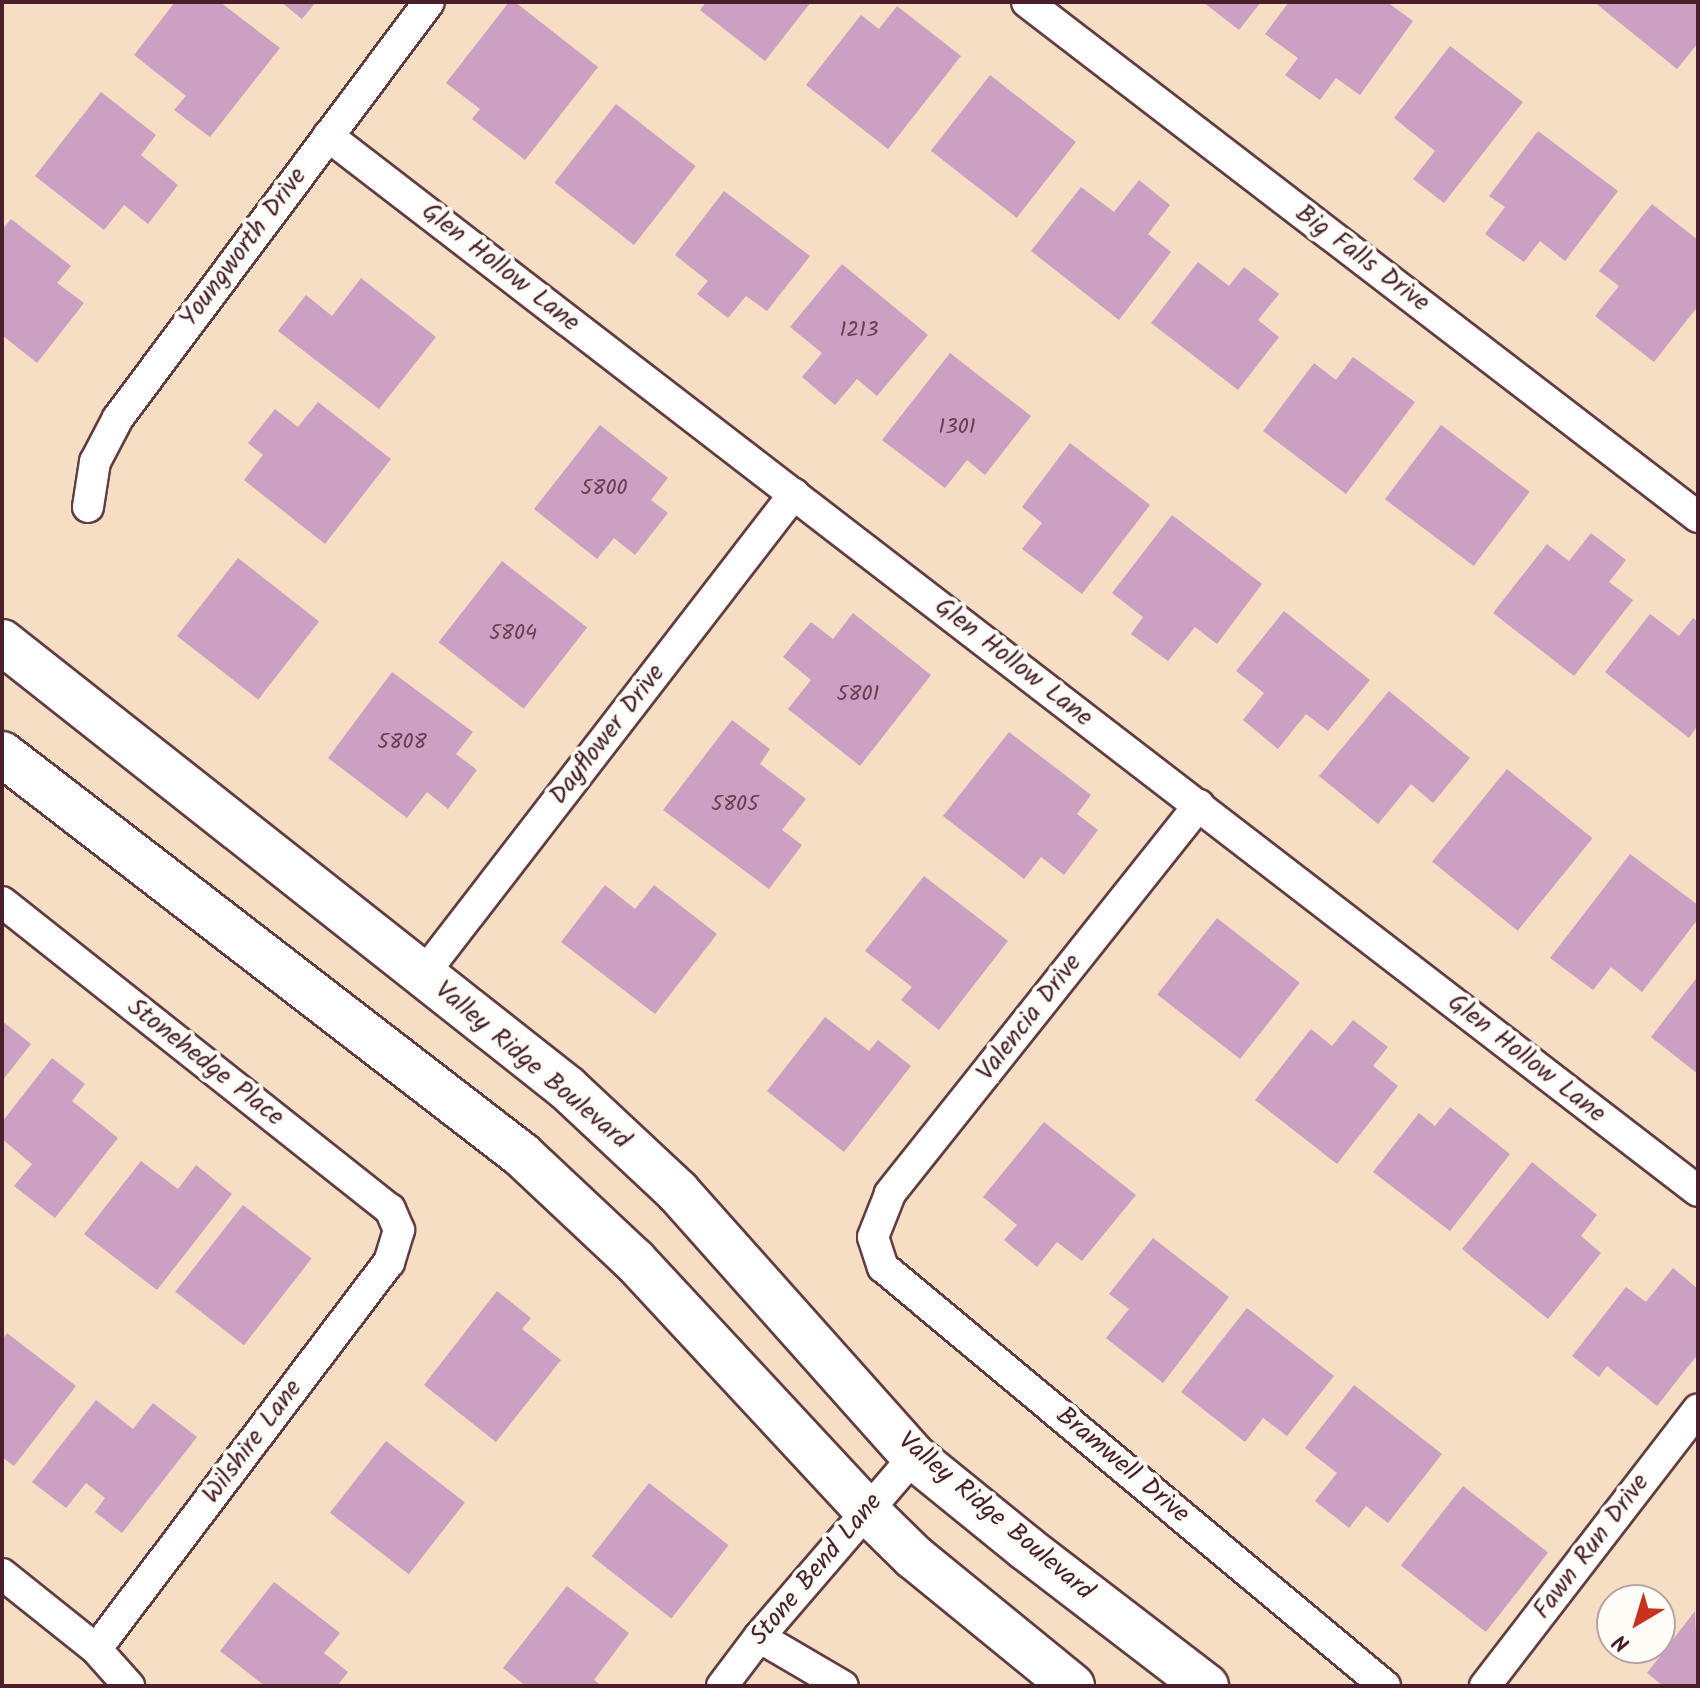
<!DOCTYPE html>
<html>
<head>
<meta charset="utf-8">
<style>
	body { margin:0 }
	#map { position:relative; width:1700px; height:1688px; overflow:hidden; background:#f5dec3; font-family:Kalam,sans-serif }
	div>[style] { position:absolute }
	.building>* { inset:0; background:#cca0c2; transform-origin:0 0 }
	.roads { filter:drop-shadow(2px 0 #643c42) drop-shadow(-2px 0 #643c42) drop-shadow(0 2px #643c42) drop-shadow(0 -2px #643c42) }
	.street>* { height:30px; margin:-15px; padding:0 15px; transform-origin:15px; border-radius:15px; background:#fff }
	.secondary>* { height:44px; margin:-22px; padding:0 22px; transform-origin:22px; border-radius:22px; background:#fff }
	span { translate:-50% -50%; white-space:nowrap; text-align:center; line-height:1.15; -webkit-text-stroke:8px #fdfcf7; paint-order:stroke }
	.number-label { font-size:22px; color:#6a3f51 }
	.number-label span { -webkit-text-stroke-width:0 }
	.street-label { font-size:26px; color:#4a1f2b }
	.frame { position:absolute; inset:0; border:4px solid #4a1f2b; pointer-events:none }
	.north { position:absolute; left:1596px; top:1584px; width:80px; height:80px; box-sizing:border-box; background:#fdfcf7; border:2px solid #b5a4a5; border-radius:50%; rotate:218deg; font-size:22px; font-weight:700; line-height:32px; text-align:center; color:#4a1f2b }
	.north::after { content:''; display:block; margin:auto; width:28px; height:36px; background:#c8321e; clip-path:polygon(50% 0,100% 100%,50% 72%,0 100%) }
</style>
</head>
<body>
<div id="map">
	<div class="building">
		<div style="clip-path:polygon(175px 2px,220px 2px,280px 48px,210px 137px,174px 110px,186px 96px,134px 55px)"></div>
		<div style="clip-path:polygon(281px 2px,316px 2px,302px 19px)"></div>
		<div style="clip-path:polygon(509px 2px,515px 2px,598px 67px,525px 160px,472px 119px,480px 109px,446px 83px)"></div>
		<div style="clip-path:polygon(706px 2px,811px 2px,765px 61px,700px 10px)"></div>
		<div style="clip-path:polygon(1203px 2px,1261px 2px,1239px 30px)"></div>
		<div style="clip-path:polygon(1289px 2px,1387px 2px,1413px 21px,1360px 95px,1336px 78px,1320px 100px,1285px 75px,1298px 58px,1265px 34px)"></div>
		<div style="clip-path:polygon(1594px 2px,1698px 2px,1698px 43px,1677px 69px)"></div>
		<div style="clip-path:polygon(897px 6px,961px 56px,888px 149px,806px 85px,861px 15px,879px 29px)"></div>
		<div style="clip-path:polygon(1450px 46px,1523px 102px,1444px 203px,1413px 179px,1435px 151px,1394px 118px)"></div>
		<div style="left:990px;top:75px;width:109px;height:96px;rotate:38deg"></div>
		<div style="clip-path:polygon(101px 92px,156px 135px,141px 155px,178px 185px,148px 224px,124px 205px,104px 230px,35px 176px)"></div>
		<div style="left:616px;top:104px;width:101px;height:100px;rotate:38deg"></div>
		<div style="clip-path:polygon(1538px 131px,1618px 191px,1565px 261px,1540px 241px,1524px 262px,1485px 234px,1505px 207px,1489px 196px)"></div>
		<div style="clip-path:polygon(1139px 180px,1170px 205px,1148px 234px,1171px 252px,1119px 320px,1031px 251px,1081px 187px,1114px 212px)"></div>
		<div style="clip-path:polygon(724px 191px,810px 256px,767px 311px,746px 296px,728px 318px,697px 294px,708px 281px,675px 255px)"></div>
		<div style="clip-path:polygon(1652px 204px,1698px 240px,1698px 306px,1654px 362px,1595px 316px,1619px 286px,1599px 271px)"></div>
		<div style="clip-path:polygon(11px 219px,71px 266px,57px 283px,84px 303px,37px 363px,2px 335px,2px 230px)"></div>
		<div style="clip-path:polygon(1198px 262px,1229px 286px,1244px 267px,1279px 294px,1258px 320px,1279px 337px,1238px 390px,1151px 323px)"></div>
		<div style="clip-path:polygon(842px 264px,928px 335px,877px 396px,857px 379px,835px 405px,802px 377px,822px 353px,790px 327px)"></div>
		<div style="clip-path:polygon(361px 278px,436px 337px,379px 409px,278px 331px,306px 295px,332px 316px)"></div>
		<div style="clip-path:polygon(950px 353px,1031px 416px,985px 475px,967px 460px,945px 488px,882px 440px)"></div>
		<div style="clip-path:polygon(1353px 357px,1415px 402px,1346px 494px,1263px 431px,1314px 363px,1336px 380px)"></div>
		<div style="clip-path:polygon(318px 402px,391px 459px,325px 544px,244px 480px,263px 455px,248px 443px,275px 409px,298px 427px)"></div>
		<div style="clip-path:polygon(600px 425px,668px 478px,651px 500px,668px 513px,635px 555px,614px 538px,597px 559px,534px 509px)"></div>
		<div style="left:1441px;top:425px;width:111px;height:93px;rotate:37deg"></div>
		<div style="clip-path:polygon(1070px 443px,1150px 505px,1082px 594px,1022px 549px,1042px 523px,1022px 507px)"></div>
		<div style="clip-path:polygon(1172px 515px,1262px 584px,1217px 644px,1195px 627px,1168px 661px,1131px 634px,1143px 617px,1112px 593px)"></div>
		<div style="clip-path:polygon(1591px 533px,1626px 560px,1609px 582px,1633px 600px,1574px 676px,1493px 613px,1547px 544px,1569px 561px)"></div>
		<div style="left:238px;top:558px;width:103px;height:99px;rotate:38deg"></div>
		<div style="left:502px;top:561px;width:108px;height:103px;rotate:38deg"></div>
		<div style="clip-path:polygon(1284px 611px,1370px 680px,1328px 731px,1306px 714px,1278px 749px,1243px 720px,1264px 693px,1236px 671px)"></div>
		<div style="clip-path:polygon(853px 613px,931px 675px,860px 766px,788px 709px,811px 680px,783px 657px,811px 622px,833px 639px)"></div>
		<div style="clip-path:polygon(1650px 614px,1679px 636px,1693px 618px,1698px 622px,1698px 725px,1689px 738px,1605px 672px)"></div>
		<div style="clip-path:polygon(392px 672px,473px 732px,456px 754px,477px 770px,448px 809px,427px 792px,407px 818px,328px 758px)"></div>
		<div style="clip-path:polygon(1389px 691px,1470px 758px,1433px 803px,1411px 784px,1378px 824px,1319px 776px)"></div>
		<div style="clip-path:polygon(732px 720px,770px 749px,760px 764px,806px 799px,782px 830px,802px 845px,769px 889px,663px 810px)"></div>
		<div style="clip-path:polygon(1009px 732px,1091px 795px,1077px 814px,1098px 830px,1064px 875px,1041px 857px,1024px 879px,943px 816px)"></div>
		<div style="left:1507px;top:769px;width:110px;height:119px;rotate:39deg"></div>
		<div style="clip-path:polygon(1630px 854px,1698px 905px,1698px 919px,1642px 992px,1611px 967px,1593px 990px,1550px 958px)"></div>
		<div style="clip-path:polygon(924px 876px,1008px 941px,939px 1030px,901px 1000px,912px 987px,865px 951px)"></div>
		<div style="clip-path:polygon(605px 885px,635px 909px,654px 885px,717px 934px,655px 1014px,561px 942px)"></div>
		<div style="left:1217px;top:918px;width:105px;height:97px;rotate:38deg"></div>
		<div style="clip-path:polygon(1698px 976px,1698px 1074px,1651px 1037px)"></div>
		<div style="clip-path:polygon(825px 1017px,869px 1051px,878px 1040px,911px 1066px,844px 1152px,767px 1091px)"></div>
		<div style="clip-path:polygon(1353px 1020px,1388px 1047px,1373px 1066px,1398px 1086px,1337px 1164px,1255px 1100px,1311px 1029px,1332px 1046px)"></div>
		<div style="clip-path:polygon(2px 1021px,31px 1044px,2px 1081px)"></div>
		<div style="clip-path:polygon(52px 1058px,85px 1084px,72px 1101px,118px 1138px,55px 1218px,14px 1186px,32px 1164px,2px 1139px,2px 1122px)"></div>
		<div style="clip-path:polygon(1450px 1107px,1510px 1154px,1450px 1231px,1373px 1172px,1419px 1113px,1435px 1126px)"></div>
		<div style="clip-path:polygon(1044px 1122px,1136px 1195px,1082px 1261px,1057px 1242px,1037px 1267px,1004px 1240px,1017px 1225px,983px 1197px)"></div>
		<div style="clip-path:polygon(141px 1161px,178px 1189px,196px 1165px,232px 1194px,157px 1290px,84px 1234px)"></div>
		<div style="clip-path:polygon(1532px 1162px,1597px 1215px,1581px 1236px,1601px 1253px,1548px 1319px,1462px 1249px)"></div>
		<div style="left:243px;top:1205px;width:87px;height:110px;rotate:38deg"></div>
		<div style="clip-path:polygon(1153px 1238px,1229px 1297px,1163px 1383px,1106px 1338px,1129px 1309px,1109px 1294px)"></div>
		<div style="clip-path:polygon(1673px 1268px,1698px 1289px,1698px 1354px,1657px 1406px,1607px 1366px,1599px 1377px,1572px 1356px,1626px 1287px,1646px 1302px)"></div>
		<div style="clip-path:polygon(497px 1291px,531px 1318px,522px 1329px,561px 1360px,496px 1442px,424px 1385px)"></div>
		<div style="clip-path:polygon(1247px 1308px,1334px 1376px,1287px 1436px,1263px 1418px,1245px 1442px,1181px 1392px)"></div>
		<div style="clip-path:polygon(7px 1333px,76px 1386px,14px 1466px,2px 1457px,2px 1340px)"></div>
		<div style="clip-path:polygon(1354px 1385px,1442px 1454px,1388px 1523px,1366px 1506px,1349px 1528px,1315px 1501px,1337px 1473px,1305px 1448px)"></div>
		<div style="clip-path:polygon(96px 1400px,133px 1429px,153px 1403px,197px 1437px,122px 1533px,95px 1512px,105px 1498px,86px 1483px,66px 1508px,32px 1482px)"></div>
		<div style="left:386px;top:1441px;width:100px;height:91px;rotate:38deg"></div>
		<div style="left:649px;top:1483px;width:101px;height:93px;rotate:38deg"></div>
		<div style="left:1463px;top:1486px;width:108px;height:101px;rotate:38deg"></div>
		<div style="clip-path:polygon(274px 1582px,340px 1633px,324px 1653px,348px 1672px,337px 1686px,265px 1686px,220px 1651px)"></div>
		<div style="clip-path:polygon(567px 1586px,629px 1633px,594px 1680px,602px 1686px,526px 1686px,503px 1668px)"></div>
		<div style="clip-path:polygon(1695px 1611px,1698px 1686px,1663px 1686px,1647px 1673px)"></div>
	</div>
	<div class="roads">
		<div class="street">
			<div style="left:1027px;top:2px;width:846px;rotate:37.51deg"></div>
			<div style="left:328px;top:136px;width:1729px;rotate:37.6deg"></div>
			<div style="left:88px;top:507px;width:46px;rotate:-81.2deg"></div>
			<div style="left:95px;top:462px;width:50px;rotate:-62.4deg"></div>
			<div style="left:118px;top:418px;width:519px;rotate:-53.22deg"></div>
			<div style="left:1199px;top:805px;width:497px;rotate:128.5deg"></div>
			<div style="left:890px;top:1194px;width:46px;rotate:111.6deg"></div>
			<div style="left:873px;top:1237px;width:32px;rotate:72deg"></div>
			<div style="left:883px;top:1267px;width:654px;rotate:39.85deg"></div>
			<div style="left:2px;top:902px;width:495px;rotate:38.4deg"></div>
			<div style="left:390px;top:1209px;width:23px;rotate:67deg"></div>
			<div style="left:399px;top:1230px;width:34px;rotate:107deg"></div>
			<div style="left:389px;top:1262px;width:485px;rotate:127.1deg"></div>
			<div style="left:422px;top:976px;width:609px;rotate:-52.34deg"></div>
			<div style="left:2px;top:1574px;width:120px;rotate:38.6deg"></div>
			<div style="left:96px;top:1649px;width:50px;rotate:48.3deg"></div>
			<div style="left:759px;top:1637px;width:97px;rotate:30.3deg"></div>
			<div style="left:722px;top:1686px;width:61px;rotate:-52.9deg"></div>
			<div style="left:759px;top:1637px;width:238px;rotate:-49.3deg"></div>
			<div style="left:1485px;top:1686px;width:349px;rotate:-52.4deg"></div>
		</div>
		<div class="secondary">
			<div style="left:2px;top:642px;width:720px;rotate:38.29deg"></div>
			<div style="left:567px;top:1088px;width:152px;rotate:43.1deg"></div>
			<div style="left:678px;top:1192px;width:355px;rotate:48.3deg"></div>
			<div style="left:914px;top:1457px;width:144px;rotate:39.1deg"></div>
			<div style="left:1026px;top:1548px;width:227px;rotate:37.5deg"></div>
			<div style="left:2px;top:754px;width:657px;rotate:37.64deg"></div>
			<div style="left:522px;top:1155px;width:154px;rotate:43.2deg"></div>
			<div style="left:634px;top:1260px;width:342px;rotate:47.1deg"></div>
			<div style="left:867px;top:1511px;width:66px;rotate:44.4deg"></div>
			<div style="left:914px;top:1557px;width:204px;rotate:39.2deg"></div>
		</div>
	</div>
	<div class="number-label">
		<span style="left:859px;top:331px">1213</span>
		<span style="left:957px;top:428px">1301</span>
		<span style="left:604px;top:489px">5800</span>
		<span style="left:513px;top:634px">5804</span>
		<span style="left:858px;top:695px">5801</span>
		<span style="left:402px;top:743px">5808</span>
		<span style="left:735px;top:805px">5805</span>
	</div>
	<div class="street-label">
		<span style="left:244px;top:248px;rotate:-53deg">Youngworth Drive</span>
		<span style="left:1362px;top:259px;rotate:37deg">Big Falls Drive</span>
		<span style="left:500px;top:268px;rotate:38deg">Glen Hollow Lane</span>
		<span style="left:1013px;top:663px;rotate:38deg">Glen Hollow Lane</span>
		<span style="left:608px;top:735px;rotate:-52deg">Dayflower Drive</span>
		<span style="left:1030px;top:1018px;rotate:-52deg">Valencia Drive</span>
		<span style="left:1526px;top:1059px;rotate:38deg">Glen Hollow Lane</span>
		<span style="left:205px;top:1063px;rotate:38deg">Stonehedge Place</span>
		<span style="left:532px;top:1066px;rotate:40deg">Valley Ridge Boulevard</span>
		<span style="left:253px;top:1442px;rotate:-53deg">Wilshire Lane</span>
		<span style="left:1122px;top:1466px;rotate:40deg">Bramwell Drive</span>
		<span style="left:995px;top:1517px;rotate:40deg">Valley Ridge Boulevard</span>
		<span style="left:1592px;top:1547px;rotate:-53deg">Fawn Run Drive</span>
		<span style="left:817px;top:1570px;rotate:-50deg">Stone Bend Lane</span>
	</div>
	<div class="frame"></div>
	<div class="north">N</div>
</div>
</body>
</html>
